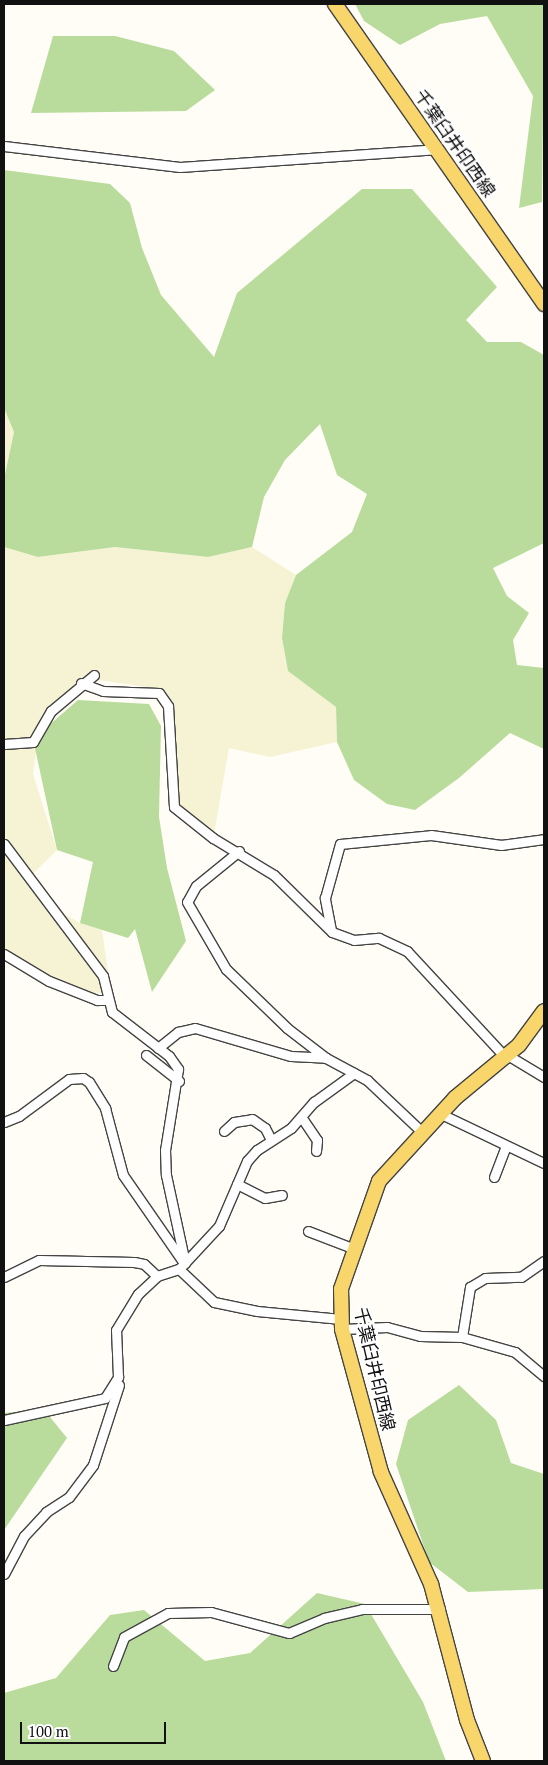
<!DOCTYPE html>
<html>
<head>
<meta charset="utf-8">
<style>
	body { margin:0 }
	#map { position:relative; width:548px; height:1765px; overflow:hidden; background:#fffdf5; font-family:"PT Serif","Noto Sans JP",serif }
	div>[style] { position:absolute }
	.farmland>* { inset:0; background:#f6f3d4 }
	.forest>* { inset:0; background:#b9dc9c }
	.roads { filter:drop-shadow(1px 0 #444) drop-shadow(-1px 0 #444) drop-shadow(0 1px #444) drop-shadow(0 -1px #444) }
	.street>* { height:9px; margin:-4.5px; padding:0 4.5px; transform-origin:4.5px; border-radius:4.5px; background:#fff }
	.primary>* { height:14px; margin:-7px; padding:0 7px; transform-origin:7px; border-radius:7px; background:#f9d66b }
	span { translate:-50% -50%; white-space:nowrap; text-align:center; line-height:1.15; -webkit-text-stroke:5px #fff; paint-order:stroke }
	.street-label { font-size:18px; color:#111 }
	.frame { position:absolute; inset:0; border:5px solid #111; pointer-events:none }
	.scale { position:absolute; left:20px; top:1722px; width:146px; height:22px; box-sizing:border-box; border:2px solid #111; border-top:0; padding-left:6px; font-size:15px; line-height:18px; white-space:nowrap; color:#111; -webkit-text-stroke:4px #fff; paint-order:stroke }
</style>
</head>
<body>
<div id="map">
	<div class="farmland">
		<div style="clip-path:polygon(4px 408px,14px 432px,4px 479px)"></div>
		<div style="clip-path:polygon(4px 547px,39px 557px,115px 547px,208px 557px,252px 547px,296px 575px,285px 603px,282px 638px,288px 671px,336px 707px,337px 742px,270px 757px,229px 748px,214px 834px,180px 809px,173px 702px,160px 689px,85px 678px,40px 722px,33px 774px,57px 850px,30px 877px,43px 902px,80px 923px,102px 930px,111px 992px,69px 995px,4px 957px)"></div>
	</div>
	<div class="forest">
		<div style="clip-path:polygon(355px 4px,544px 4px,542px 202px,519px 208px,533px 96px,487px 16px,440px 24px,400px 45px,364px 21px)"></div>
		<div style="clip-path:polygon(53px 36px,115px 36px,174px 51px,215px 90px,186px 111px,31px 113px)"></div>
		<div style="clip-path:polygon(4px 170px,110px 184px,130px 203px,142px 248px,161px 295px,214px 357px,237px 293px,362px 189px,412px 189px,497px 287px,466px 320px,487px 342px,521px 342px,544px 355px,544px 543px,493px 568px,507px 596px,529px 613px,513px 640px,517px 665px,544px 668px,544px 749px,510px 733px,459px 778px,415px 810px,387px 804px,354px 780px,337px 742px,336px 707px,288px 671px,282px 638px,285px 603px,296px 575px,352px 532px,367px 494px,337px 475px,320px 424px,285px 460px,264px 497px,252px 547px,208px 557px,115px 547px,38px 557px,4px 547px,4px 479px,14px 432px,4px 408px)"></div>
		<div style="clip-path:polygon(78px 700px,149px 704px,161px 726px,159px 817px,167px 868px,186px 941px,152px 992px,135px 929px,128px 938px,80px 923px,93px 862px,57px 850px,33px 739px)"></div>
		<div style="clip-path:polygon(459px 1385px,496px 1420px,511px 1463px,544px 1474px,544px 1589px,468px 1592px,429px 1562px,396px 1464px,408px 1420px)"></div>
		<div style="clip-path:polygon(25px 1411px,50px 1417px,67px 1438px,4px 1530px,4px 1413px)"></div>
		<div style="clip-path:polygon(317px 1593px,365px 1604px,423px 1702px,446px 1761px,4px 1761px,4px 1693px,56px 1678px,110px 1615px,144px 1610px,205px 1661px,250px 1653px)"></div>
	</div>
	<div class="roads">
		<div class="street">
			<div style="left:4px;top:146px;width:177px;rotate:6.8deg"></div>
			<div style="left:180px;top:167px;width:256px;rotate:-4deg"></div>
			<div style="left:81px;top:683px;width:23px;rotate:20deg"></div>
			<div style="left:103px;top:691px;width:56px;rotate:2deg"></div>
			<div style="left:159px;top:693px;width:16px;rotate:55deg"></div>
			<div style="left:168px;top:706px;width:101px;rotate:86.6deg"></div>
			<div style="left:174px;top:807px;width:50px;rotate:38.5deg"></div>
			<div style="left:213px;top:838px;width:71px;rotate:31.2deg"></div>
			<div style="left:274px;top:875px;width:81px;rotate:44.5deg"></div>
			<div style="left:332px;top:932px;width:23px;rotate:20deg"></div>
			<div style="left:354px;top:940px;width:25px;rotate:-5deg"></div>
			<div style="left:379px;top:938px;width:31px;rotate:25deg"></div>
			<div style="left:407px;top:951px;width:146px;rotate:47.2deg"></div>
			<div style="left:4px;top:744px;width:29px;rotate:-4deg"></div>
			<div style="left:33px;top:742px;width:36px;rotate:-60deg"></div>
			<div style="left:51px;top:711px;width:56px;rotate:-39.9deg"></div>
			<div style="left:4px;top:844px;width:165px;rotate:53.1deg"></div>
			<div style="left:103px;top:976px;width:37px;rotate:76deg"></div>
			<div style="left:112px;top:1012px;width:72px;rotate:37.7deg"></div>
			<div style="left:169px;top:1056px;width:16px;rotate:55deg"></div>
			<div style="left:178px;top:1069px;width:82px;rotate:99.1deg"></div>
			<div style="left:165px;top:1150px;width:25px;rotate:88deg"></div>
			<div style="left:166px;top:1175px;width:90px;rotate:77.8deg"></div>
			<div style="left:239px;top:851px;width:55px;rotate:140.9deg"></div>
			<div style="left:196px;top:886px;width:18px;rotate:119deg"></div>
			<div style="left:187px;top:902px;width:78px;rotate:59.8deg"></div>
			<div style="left:226px;top:969px;width:85px;rotate:44deg"></div>
			<div style="left:287px;top:1028px;width:49px;rotate:37.6deg"></div>
			<div style="left:326px;top:1058px;width:47px;rotate:28.2deg"></div>
			<div style="left:367px;top:1080px;width:76px;rotate:43.4deg"></div>
			<div style="left:331px;top:930px;width:33px;rotate:-101deg"></div>
			<div style="left:325px;top:898px;width:56px;rotate:-74.5deg"></div>
			<div style="left:340px;top:844px;width:91px;rotate:-5.6deg"></div>
			<div style="left:431px;top:835px;width:71px;rotate:8.1deg"></div>
			<div style="left:501px;top:845px;width:43px;rotate:-7.9deg"></div>
			<div style="left:4px;top:954px;width:52px;rotate:31deg"></div>
			<div style="left:49px;top:981px;width:52px;rotate:21.6deg"></div>
			<div style="left:97px;top:1000px;width:10px"></div>
			<div style="left:158px;top:1048px;width:26px;rotate:-39deg"></div>
			<div style="left:178px;top:1032px;width:17px;rotate:-13deg"></div>
			<div style="left:195px;top:1028px;width:100px;rotate:16.3deg"></div>
			<div style="left:291px;top:1056px;width:35px;rotate:3deg"></div>
			<div style="left:146px;top:1055px;width:42px;rotate:38.2deg"></div>
			<div style="left:509px;top:1056px;width:41px;rotate:31deg"></div>
			<div style="left:439px;top:1113px;width:116px;rotate:25.5deg"></div>
			<div style="left:302px;top:1118px;width:27px;rotate:56deg"></div>
			<div style="left:317px;top:1140px;width:11px;rotate:95deg"></div>
			<div style="left:4px;top:1122px;width:16px;rotate:-22deg"></div>
			<div style="left:19px;top:1116px;width:62px;rotate:-36.5deg"></div>
			<div style="left:69px;top:1079px;width:14px;rotate:-4deg"></div>
			<div style="left:83px;top:1078px;width:7px;rotate:34deg"></div>
			<div style="left:89px;top:1082px;width:31px;rotate:58deg"></div>
			<div style="left:105px;top:1108px;width:69px;rotate:75deg"></div>
			<div style="left:123px;top:1175px;width:107px;rotate:55.3deg"></div>
			<div style="left:224px;top:1131px;width:13px;rotate:-42deg"></div>
			<div style="left:234px;top:1122px;width:18px;rotate:-9deg"></div>
			<div style="left:252px;top:1119px;width:16px;rotate:35deg"></div>
			<div style="left:265px;top:1128px;width:13px;rotate:63deg"></div>
			<div style="left:494px;top:1177px;width:33px;rotate:-69deg"></div>
			<div style="left:237px;top:1184px;width:31px;rotate:27deg"></div>
			<div style="left:265px;top:1198px;width:17px;rotate:-10deg"></div>
			<div style="left:308px;top:1231px;width:47px;rotate:21.1deg"></div>
			<div style="left:179px;top:1269px;width:48px;rotate:43.3deg"></div>
			<div style="left:214px;top:1302px;width:44px;rotate:11.8deg"></div>
			<div style="left:257px;top:1311px;width:84px;rotate:5.4deg"></div>
			<div style="left:4px;top:1277px;width:39px;rotate:-26deg"></div>
			<div style="left:39px;top:1260px;width:95px;rotate:1.2deg"></div>
			<div style="left:134px;top:1262px;width:10px;rotate:11deg"></div>
			<div style="left:144px;top:1264px;width:18px;rotate:43deg"></div>
			<div style="left:342px;top:1329px;width:45px;rotate:-2.5deg"></div>
			<div style="left:387px;top:1327px;width:34px;rotate:15deg"></div>
			<div style="left:420px;top:1336px;width:42px;rotate:1.4deg"></div>
			<div style="left:462px;top:1337px;width:55px;rotate:15.8deg"></div>
			<div style="left:515px;top:1352px;width:38px;rotate:40deg"></div>
			<div style="left:462px;top:1337px;width:51px;rotate:-80.9deg"></div>
			<div style="left:470px;top:1287px;width:17px;rotate:-31deg"></div>
			<div style="left:485px;top:1278px;width:36px;rotate:-2deg"></div>
			<div style="left:521px;top:1277px;width:28px;rotate:-35deg"></div>
			<div style="left:4px;top:1420px;width:103px;rotate:-12.3deg"></div>
			<div style="left:105px;top:1398px;width:25px;rotate:-58deg"></div>
			<div style="left:118px;top:1377px;width:47px;rotate:-92.4deg"></div>
			<div style="left:116px;top:1330px;width:42px;rotate:-58.6deg"></div>
			<div style="left:138px;top:1294px;width:26px;rotate:-43deg"></div>
			<div style="left:157px;top:1276px;width:23px;rotate:-18deg"></div>
			<div style="left:179px;top:1269px;width:59px;rotate:-47.1deg"></div>
			<div style="left:219px;top:1226px;width:71px;rotate:-66.7deg"></div>
			<div style="left:247px;top:1161px;width:15px;rotate:-48deg"></div>
			<div style="left:257px;top:1150px;width:40px;rotate:-32.9deg"></div>
			<div style="left:291px;top:1128px;width:35px;rotate:-49deg"></div>
			<div style="left:314px;top:1102px;width:49px;rotate:-35.9deg"></div>
			<div style="left:4px;top:1574px;width:43px;rotate:-62.2deg"></div>
			<div style="left:24px;top:1536px;width:33px;rotate:-47deg"></div>
			<div style="left:46px;top:1512px;width:27px;rotate:-33deg"></div>
			<div style="left:69px;top:1497px;width:40px;rotate:-53deg"></div>
			<div style="left:93px;top:1465px;width:84px;rotate:-72deg"></div>
			<div style="left:113px;top:1666px;width:31px;rotate:-69deg"></div>
			<div style="left:124px;top:1637px;width:50px;rotate:-28.6deg"></div>
			<div style="left:168px;top:1613px;width:43px;rotate:-1.3deg"></div>
			<div style="left:211px;top:1612px;width:81px;rotate:15.1deg"></div>
			<div style="left:289px;top:1633px;width:38px;rotate:-23deg"></div>
			<div style="left:324px;top:1618px;width:39px;rotate:-13deg"></div>
			<div style="left:362px;top:1609px;width:78px"></div>
		</div>
		<div class="primary">
			<div style="left:335px;top:4px;width:366px;rotate:55.1deg"></div>
			<div style="left:483px;top:1761px;width:44px;rotate:-111.3deg"></div>
			<div style="left:467px;top:1720px;width:141px;rotate:-104.8deg"></div>
			<div style="left:431px;top:1584px;width:123px;rotate:-114.1deg"></div>
			<div style="left:381px;top:1472px;width:148px;rotate:-105.3deg"></div>
			<div style="left:342px;top:1329px;width:40px;rotate:-91.4deg"></div>
			<div style="left:341px;top:1289px;width:114px;rotate:-70.6deg"></div>
			<div style="left:379px;top:1181px;width:113px;rotate:-47.5deg"></div>
			<div style="left:455px;top:1098px;width:83px;rotate:-39.6deg"></div>
			<div style="left:519px;top:1045px;width:42px;rotate:-53.7deg"></div>
		</div>
	</div>
	<div class="street-label">
		<span style="left:455px;top:143px;rotate:55deg">千葉臼井印西線</span>
		<span style="left:375px;top:1369px;rotate:77deg">千葉臼井印西線</span>
	</div>
	<div class="frame"></div>
	<div class="scale">100 m</div>
</div>
</body>
</html>
